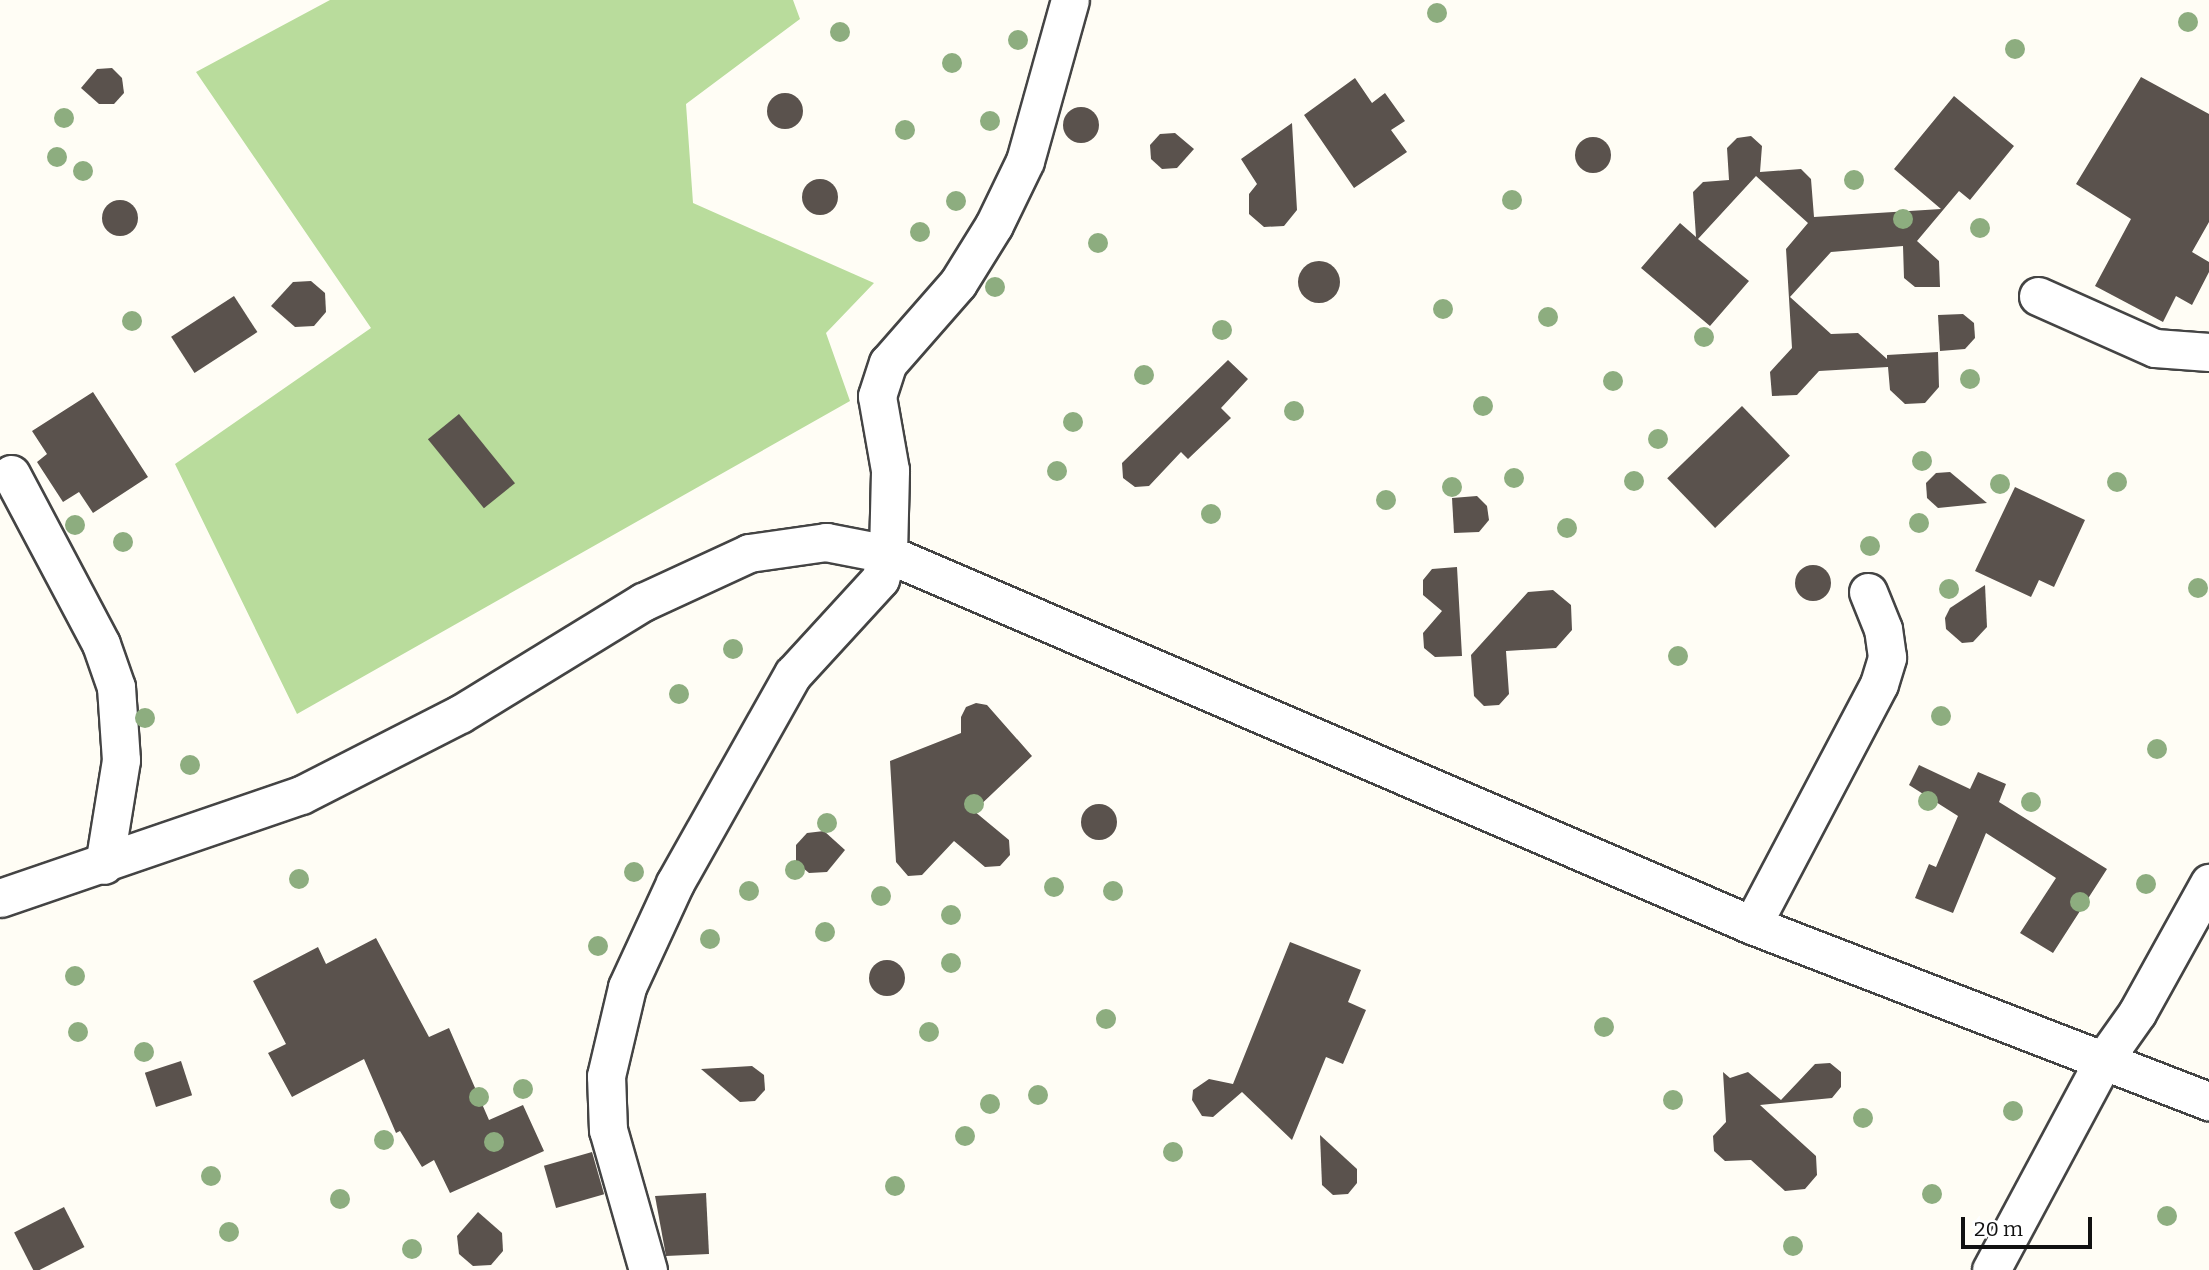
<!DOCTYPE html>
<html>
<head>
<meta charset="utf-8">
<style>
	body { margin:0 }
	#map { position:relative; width:2209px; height:1270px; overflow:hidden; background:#fffdf5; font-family:Bitter,serif }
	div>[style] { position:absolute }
	.forest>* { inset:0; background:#b9dc9c }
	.building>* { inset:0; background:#5a524d; transform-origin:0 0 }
	.round { border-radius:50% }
	.roads { filter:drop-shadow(2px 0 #444) drop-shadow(-2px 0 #444) drop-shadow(0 2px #444) drop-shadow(0 -2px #444) }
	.minor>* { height:37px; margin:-18.5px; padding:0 18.5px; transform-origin:18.5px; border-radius:18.5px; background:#fff }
	.trees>* { width:20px; height:20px; margin:-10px; border-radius:50%; background:#8dad7f }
	span { translate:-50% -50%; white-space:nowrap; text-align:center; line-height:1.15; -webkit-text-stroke:7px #fff; paint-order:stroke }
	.scale { position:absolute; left:1961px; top:1217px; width:131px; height:32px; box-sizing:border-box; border:4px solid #111; border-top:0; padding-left:9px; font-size:21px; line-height:24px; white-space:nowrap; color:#111; -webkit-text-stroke:5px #fff; paint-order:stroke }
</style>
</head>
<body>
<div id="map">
	<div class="forest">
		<div style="clip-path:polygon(330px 0,793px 0,800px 19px,686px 104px,693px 203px,874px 283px,826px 333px,850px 401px,297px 714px,175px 464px,371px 328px,196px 72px)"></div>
	</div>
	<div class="building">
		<div style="clip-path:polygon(112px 68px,122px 78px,124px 93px,114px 104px,99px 104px,81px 88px,97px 69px)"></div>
		<div style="clip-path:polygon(2141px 77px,2209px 114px,2209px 222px,2192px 252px,2209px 262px,2209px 272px,2192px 305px,2176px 296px,2163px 322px,2095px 286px,2131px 219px,2076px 184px)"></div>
		<div style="clip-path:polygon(1355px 78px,1372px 103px,1385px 93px,1405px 121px,1391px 130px,1407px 152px,1354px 188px,1304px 115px)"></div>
		<div class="round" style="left:767px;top:93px;width:36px;height:36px"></div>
		<div style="clip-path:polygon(1954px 96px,2014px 146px,1970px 200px,1959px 191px,1917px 241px,1939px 261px,1940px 287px,1915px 287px,1904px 278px,1903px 246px,1831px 252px,1790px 297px,1831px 334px,1858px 333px,1887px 359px,1887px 355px,1938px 352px,1939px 387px,1925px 403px,1905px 404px,1890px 390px,1888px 367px,1819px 371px,1797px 395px,1772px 396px,1770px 372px,1792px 348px,1786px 249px,1808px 223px,1756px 176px,1698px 239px,1749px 281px,1710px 326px,1641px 268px,1680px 223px,1696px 237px,1693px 192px,1703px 182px,1729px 180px,1727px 148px,1737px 138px,1751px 136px,1762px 146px,1760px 172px,1801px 169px,1811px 179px,1814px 217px,1941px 209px,1894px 169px)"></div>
		<div class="round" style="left:1063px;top:107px;width:36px;height:36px"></div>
		<div style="clip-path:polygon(1292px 123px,1297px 210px,1284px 226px,1264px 227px,1249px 214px,1249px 194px,1257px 184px,1241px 159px)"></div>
		<div style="clip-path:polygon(1175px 133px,1194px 149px,1177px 168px,1162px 169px,1151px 159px,1150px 145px,1160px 134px)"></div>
		<div class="round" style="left:1575px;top:137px;width:36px;height:36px"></div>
		<div class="round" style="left:802px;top:179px;width:36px;height:36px"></div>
		<div class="round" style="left:102px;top:200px;width:36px;height:36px"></div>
		<div class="round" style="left:1298px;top:261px;width:42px;height:42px"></div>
		<div style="clip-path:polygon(311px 281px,325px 293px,326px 312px,314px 326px,295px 327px,271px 306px,293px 282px)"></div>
		<div style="left:234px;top:296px;width:43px;height:75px;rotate:57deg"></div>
		<div style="clip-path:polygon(1963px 314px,1974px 323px,1975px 338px,1965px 349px,1940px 351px,1938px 315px)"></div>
		<div style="clip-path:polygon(1228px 360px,1248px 379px,1221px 408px,1231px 418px,1188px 459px,1181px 452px,1149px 486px,1135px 487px,1123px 478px,1122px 463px)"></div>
		<div style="clip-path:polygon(93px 392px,148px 477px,93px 513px,79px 492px,63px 502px,37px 462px,47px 454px,32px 431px)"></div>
		<div style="left:1742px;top:406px;width:69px;height:104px;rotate:46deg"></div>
		<div style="left:459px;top:414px;width:89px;height:40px;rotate:51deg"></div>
		<div style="clip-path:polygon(1950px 472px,1987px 503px,1938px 508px,1927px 498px,1926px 483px,1936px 473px)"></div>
		<div style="clip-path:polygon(2015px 487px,2085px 520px,2054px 587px,2039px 580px,2031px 597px,1975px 571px)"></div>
		<div style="clip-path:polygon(1477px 496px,1487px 506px,1489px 520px,1479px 532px,1454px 533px,1452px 498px)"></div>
		<div class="round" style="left:1795px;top:565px;width:36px;height:36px"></div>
		<div style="clip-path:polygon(1457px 567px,1462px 656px,1435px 657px,1424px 648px,1423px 633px,1442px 611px,1423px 595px,1423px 580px,1432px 569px)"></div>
		<div style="clip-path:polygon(1985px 585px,1987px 627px,1973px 642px,1962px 643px,1946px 629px,1945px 618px,1950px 608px)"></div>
		<div style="clip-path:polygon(1553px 590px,1571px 605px,1572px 630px,1556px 648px,1506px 651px,1509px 694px,1499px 705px,1484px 706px,1474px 696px,1471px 655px,1528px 592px)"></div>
		<div style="clip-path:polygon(976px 703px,987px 705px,1032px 756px,974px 811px,1009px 840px,1010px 855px,1000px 866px,985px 867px,954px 841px,922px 875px,908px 876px,896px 862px,890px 761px,961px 733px,961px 717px,966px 707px)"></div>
		<div style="clip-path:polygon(1919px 765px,1970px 789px,1978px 772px,2006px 784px,1999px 802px,2107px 869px,2053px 953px,2020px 933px,2056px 878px,1986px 833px,1953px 913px,1915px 898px,1929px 864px,1936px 867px,1958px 816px,1909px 785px)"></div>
		<div class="round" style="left:1081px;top:804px;width:36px;height:36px"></div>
		<div style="clip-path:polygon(824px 831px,845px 850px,827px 872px,809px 873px,796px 862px,796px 845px,807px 833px)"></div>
		<div style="clip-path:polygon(376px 938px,429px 1037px,449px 1028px,489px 1120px,523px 1105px,544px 1151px,450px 1193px,434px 1160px,422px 1167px,400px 1131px,396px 1133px,364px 1059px,292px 1097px,268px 1053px,286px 1044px,253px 981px,318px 947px,326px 964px)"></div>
		<div style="clip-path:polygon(1290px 942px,1361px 970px,1348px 1002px,1366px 1010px,1343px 1064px,1326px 1057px,1292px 1140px,1242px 1092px,1213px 1117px,1202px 1116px,1192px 1100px,1193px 1090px,1209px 1079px,1233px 1084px)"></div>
		<div class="round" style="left:869px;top:960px;width:36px;height:36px"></div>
		<div style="left:181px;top:1061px;width:36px;height:38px;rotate:72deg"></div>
		<div style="clip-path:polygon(1830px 1063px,1841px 1072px,1841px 1087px,1832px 1098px,1760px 1105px,1816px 1156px,1817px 1175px,1805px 1189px,1785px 1191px,1751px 1160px,1725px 1161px,1714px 1151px,1713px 1136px,1726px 1122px,1723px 1072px,1730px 1078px,1748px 1072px,1781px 1100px,1815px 1064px)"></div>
		<div style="clip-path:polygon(752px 1066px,764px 1075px,765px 1090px,755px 1101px,740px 1102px,701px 1069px)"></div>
		<div style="clip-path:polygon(1320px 1135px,1357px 1169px,1357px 1183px,1348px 1194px,1333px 1195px,1322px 1185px)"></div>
		<div style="left:592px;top:1152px;width:44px;height:50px;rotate:74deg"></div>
		<div style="clip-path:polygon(706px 1193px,709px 1254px,666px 1256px,655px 1196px)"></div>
		<div style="left:64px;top:1207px;width:45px;height:56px;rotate:63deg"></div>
		<div style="clip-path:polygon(478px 1212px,502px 1233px,503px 1251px,491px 1265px,473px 1266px,459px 1254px,457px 1236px)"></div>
	</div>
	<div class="roads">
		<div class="minor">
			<div style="left:2038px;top:296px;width:128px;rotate:24deg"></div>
			<div style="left:2155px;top:348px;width:54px;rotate:4.2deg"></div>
			<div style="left:11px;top:474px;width:192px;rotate:62.1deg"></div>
			<div style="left:101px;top:644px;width:46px;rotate:70.8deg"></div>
			<div style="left:116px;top:687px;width:73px;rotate:86.1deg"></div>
			<div style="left:121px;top:760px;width:106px;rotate:99.2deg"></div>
			<div style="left:0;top:898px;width:318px;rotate:-18.9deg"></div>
			<div style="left:301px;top:795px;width:178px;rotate:-27deg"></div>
			<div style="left:460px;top:714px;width:215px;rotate:-31.5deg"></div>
			<div style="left:643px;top:602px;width:117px;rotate:-24.8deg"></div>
			<div style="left:749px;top:553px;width:78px;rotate:-8.1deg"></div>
			<div style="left:826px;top:542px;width:63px;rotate:11deg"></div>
			<div style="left:888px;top:554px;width:940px;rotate:23.24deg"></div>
			<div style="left:1752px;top:925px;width:490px;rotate:21.1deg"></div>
			<div style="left:1752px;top:925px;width:272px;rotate:-62.2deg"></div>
			<div style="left:1879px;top:684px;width:28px;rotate:-73deg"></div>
			<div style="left:1887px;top:657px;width:28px;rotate:-98deg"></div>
			<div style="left:1883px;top:629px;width:40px;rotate:-112deg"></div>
			<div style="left:648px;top:1270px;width:146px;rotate:-105.9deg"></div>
			<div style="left:608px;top:1130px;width:54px;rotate:-92.1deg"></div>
			<div style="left:606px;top:1076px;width:91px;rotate:-76.7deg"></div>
			<div style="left:627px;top:987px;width:115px;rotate:-65.2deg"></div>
			<div style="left:675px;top:883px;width:240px;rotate:-60.6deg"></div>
			<div style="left:793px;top:674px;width:129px;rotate:-47.5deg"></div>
			<div style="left:880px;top:579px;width:26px;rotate:-72deg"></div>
			<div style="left:888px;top:554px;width:84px;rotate:-88.6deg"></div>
			<div style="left:890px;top:470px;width:75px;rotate:-100deg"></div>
			<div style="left:877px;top:396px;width:35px;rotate:-72deg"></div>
			<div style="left:888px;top:363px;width:106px;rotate:-48.8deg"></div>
			<div style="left:958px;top:283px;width:68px;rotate:-58.2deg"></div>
			<div style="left:994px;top:225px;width:71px;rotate:-64.2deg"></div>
			<div style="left:1025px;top:161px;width:167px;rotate:-74.4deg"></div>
			<div style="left:1991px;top:1270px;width:237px;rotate:-61.8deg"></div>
			<div style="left:2103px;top:1061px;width:59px;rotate:-54.7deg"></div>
			<div style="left:2137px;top:1013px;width:149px;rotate:-61deg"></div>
		</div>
	</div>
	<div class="trees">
		<div style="left:1437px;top:13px"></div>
		<div style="left:2188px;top:22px"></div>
		<div style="left:840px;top:32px"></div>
		<div style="left:1018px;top:40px"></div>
		<div style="left:2015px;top:49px"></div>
		<div style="left:952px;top:63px"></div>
		<div style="left:64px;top:118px"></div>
		<div style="left:990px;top:121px"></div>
		<div style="left:905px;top:130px"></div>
		<div style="left:57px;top:157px"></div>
		<div style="left:83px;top:171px"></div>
		<div style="left:1854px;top:180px"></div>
		<div style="left:1512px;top:200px"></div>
		<div style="left:956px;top:201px"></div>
		<div style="left:1903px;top:219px"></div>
		<div style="left:1980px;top:228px"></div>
		<div style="left:920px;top:232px"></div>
		<div style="left:1098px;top:243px"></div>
		<div style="left:995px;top:287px"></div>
		<div style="left:1443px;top:309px"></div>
		<div style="left:1548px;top:317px"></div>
		<div style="left:132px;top:321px"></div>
		<div style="left:1222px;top:330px"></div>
		<div style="left:1704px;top:337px"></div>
		<div style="left:1144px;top:375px"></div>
		<div style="left:1970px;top:379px"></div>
		<div style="left:1613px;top:381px"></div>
		<div style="left:1483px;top:406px"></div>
		<div style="left:1294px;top:411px"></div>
		<div style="left:1073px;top:422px"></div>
		<div style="left:1658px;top:439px"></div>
		<div style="left:1922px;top:461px"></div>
		<div style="left:1057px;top:471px"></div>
		<div style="left:1514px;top:478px"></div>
		<div style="left:1634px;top:481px"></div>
		<div style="left:2117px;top:482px"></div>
		<div style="left:2000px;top:484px"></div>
		<div style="left:1452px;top:487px"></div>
		<div style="left:1386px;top:500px"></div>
		<div style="left:1211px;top:514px"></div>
		<div style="left:1919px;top:523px"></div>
		<div style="left:75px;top:525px"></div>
		<div style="left:1567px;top:528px"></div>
		<div style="left:123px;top:542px"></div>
		<div style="left:1870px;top:546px"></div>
		<div style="left:2198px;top:588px"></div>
		<div style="left:1949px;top:589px"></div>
		<div style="left:733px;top:649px"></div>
		<div style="left:1678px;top:656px"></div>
		<div style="left:679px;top:694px"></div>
		<div style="left:1941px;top:716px"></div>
		<div style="left:145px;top:718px"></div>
		<div style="left:2157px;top:749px"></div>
		<div style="left:190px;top:765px"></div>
		<div style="left:1928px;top:801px"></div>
		<div style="left:2031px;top:802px"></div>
		<div style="left:974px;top:804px"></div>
		<div style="left:827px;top:823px"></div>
		<div style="left:795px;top:870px"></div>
		<div style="left:634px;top:872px"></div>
		<div style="left:299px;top:879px"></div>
		<div style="left:2146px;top:884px"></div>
		<div style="left:1054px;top:887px"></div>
		<div style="left:749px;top:891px"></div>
		<div style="left:1113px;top:891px"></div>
		<div style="left:881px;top:896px"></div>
		<div style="left:2080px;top:902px"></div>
		<div style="left:951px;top:915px"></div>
		<div style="left:825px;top:932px"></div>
		<div style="left:710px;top:939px"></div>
		<div style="left:598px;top:946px"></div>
		<div style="left:951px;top:963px"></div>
		<div style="left:75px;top:976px"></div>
		<div style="left:1106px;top:1019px"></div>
		<div style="left:1604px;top:1027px"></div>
		<div style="left:78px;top:1032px"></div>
		<div style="left:929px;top:1032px"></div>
		<div style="left:144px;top:1052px"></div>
		<div style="left:523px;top:1089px"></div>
		<div style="left:1038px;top:1095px"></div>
		<div style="left:479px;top:1097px"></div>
		<div style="left:1673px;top:1100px"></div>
		<div style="left:990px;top:1104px"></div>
		<div style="left:2013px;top:1111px"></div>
		<div style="left:1863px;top:1118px"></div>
		<div style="left:965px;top:1136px"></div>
		<div style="left:384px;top:1140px"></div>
		<div style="left:494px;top:1142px"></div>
		<div style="left:1173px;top:1152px"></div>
		<div style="left:211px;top:1176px"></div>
		<div style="left:895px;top:1186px"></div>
		<div style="left:1932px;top:1194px"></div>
		<div style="left:340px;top:1199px"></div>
		<div style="left:2167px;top:1216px"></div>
		<div style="left:229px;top:1232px"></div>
		<div style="left:1793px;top:1246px"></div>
		<div style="left:412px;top:1249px"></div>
	</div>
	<div class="scale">20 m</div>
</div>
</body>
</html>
